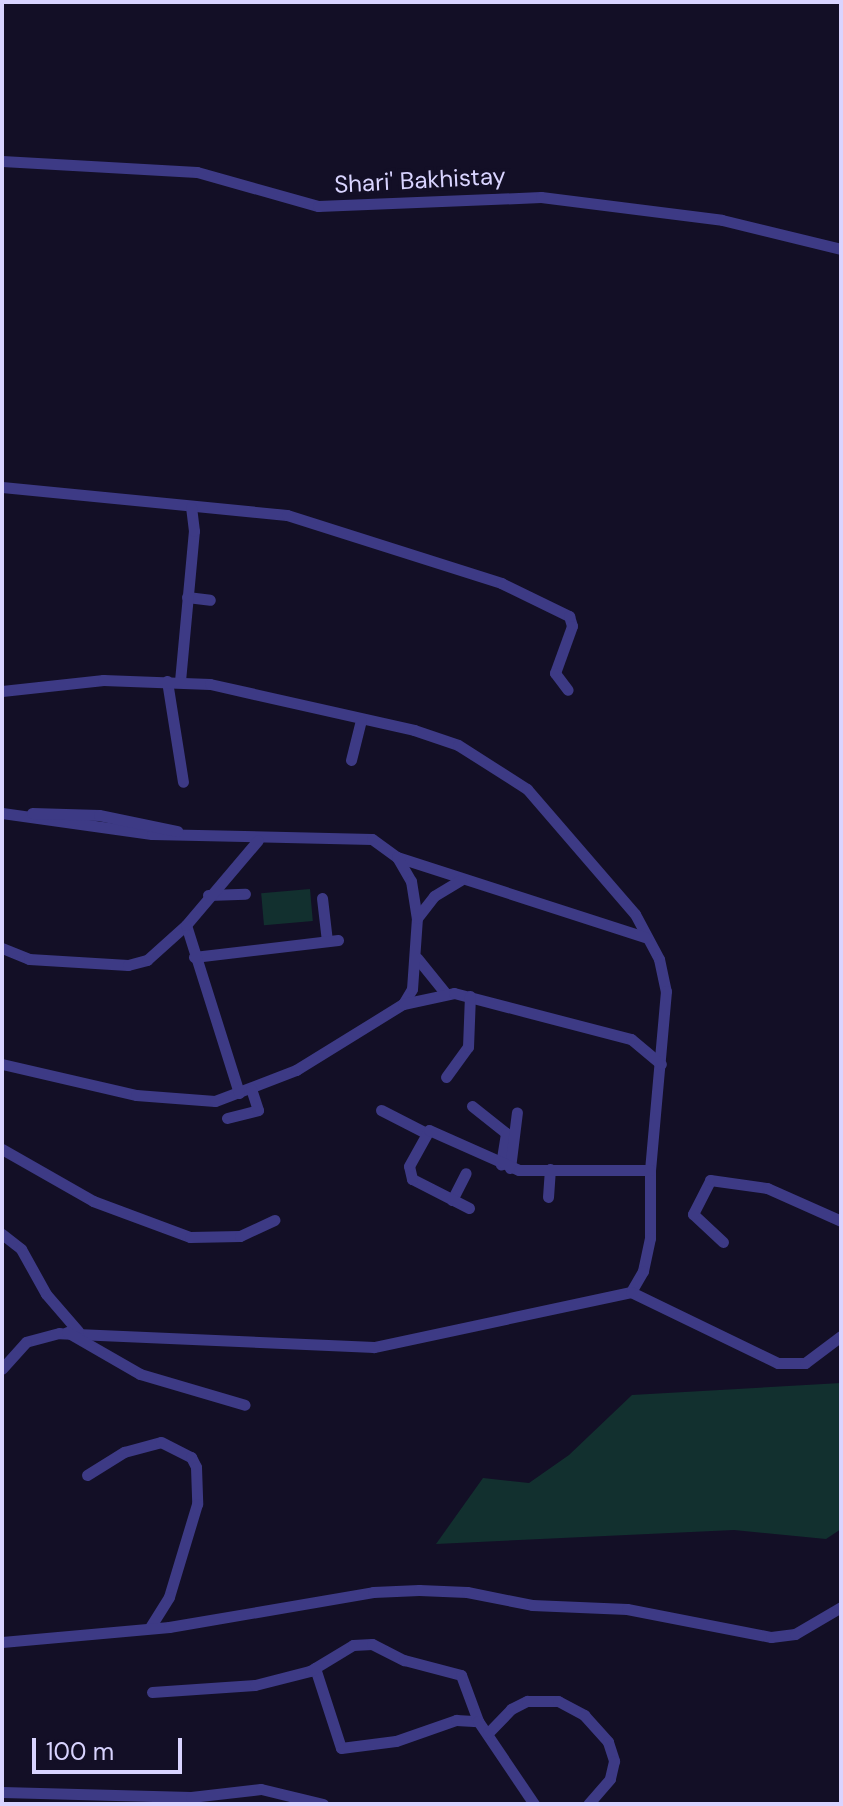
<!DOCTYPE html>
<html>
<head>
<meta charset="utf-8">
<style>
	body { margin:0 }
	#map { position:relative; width:843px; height:1806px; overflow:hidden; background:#130f26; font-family:"DM Sans",sans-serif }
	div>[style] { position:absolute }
	.green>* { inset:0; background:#12302f; transform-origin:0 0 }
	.street>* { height:11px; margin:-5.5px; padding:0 5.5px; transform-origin:5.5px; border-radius:5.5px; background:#3d3a85 }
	span { translate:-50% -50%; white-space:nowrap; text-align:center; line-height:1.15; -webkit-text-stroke:7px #130f26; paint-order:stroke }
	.street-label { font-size:24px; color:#d9d4ff }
	.frame { position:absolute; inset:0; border:4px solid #d9d4ff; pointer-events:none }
	.scale { position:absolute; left:32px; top:1738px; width:150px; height:36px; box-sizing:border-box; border:4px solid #d9d4ff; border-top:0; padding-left:10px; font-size:24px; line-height:28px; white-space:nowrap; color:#d9d4ff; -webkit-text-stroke:6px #130f26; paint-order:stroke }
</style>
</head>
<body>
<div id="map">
	<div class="green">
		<div style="left:310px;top:889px;width:32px;height:49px;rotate:85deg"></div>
		<div style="clip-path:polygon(841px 1383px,841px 1529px,826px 1539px,734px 1530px,436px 1544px,483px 1478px,529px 1483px,569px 1455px,632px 1395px)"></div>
	</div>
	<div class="street">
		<div style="left:2px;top:161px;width:195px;rotate:3.2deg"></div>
		<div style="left:197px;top:172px;width:126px;rotate:15.7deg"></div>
		<div style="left:318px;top:206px;width:223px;rotate:-2.3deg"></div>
		<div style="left:541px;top:197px;width:182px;rotate:7.2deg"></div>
		<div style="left:722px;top:220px;width:122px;rotate:13.7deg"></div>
		<div style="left:2px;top:487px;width:286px;rotate:5.6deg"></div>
		<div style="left:287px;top:515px;width:225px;rotate:17.6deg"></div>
		<div style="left:501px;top:583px;width:76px;rotate:25.9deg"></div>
		<div style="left:569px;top:616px;width:10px;rotate:73deg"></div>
		<div style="left:572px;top:626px;width:50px;rotate:109.9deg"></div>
		<div style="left:555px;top:673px;width:21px;rotate:53deg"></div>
		<div style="left:187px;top:597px;width:23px;rotate:7deg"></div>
		<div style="left:167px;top:681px;width:102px;rotate:81deg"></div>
		<div style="left:180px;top:681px;width:151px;rotate:-84.7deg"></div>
		<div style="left:194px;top:531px;width:24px;rotate:-97deg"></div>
		<div style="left:2px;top:691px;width:102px;rotate:-6.2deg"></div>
		<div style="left:103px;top:680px;width:107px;rotate:2.1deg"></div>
		<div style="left:210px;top:684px;width:209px;rotate:12.7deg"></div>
		<div style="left:414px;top:730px;width:46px;rotate:18.8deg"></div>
		<div style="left:458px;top:745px;width:82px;rotate:32.5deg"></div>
		<div style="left:527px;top:789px;width:165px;rotate:49.2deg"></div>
		<div style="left:635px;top:914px;width:51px;rotate:61.9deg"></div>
		<div style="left:659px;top:959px;width:33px;rotate:78deg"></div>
		<div style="left:666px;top:991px;width:180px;rotate:95.1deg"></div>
		<div style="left:650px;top:1170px;width:68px;rotate:90deg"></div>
		<div style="left:650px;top:1238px;width:34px;rotate:102deg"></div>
		<div style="left:643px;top:1271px;width:24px;rotate:120deg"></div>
		<div style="left:631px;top:1292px;width:263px;rotate:167.9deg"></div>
		<div style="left:374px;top:1347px;width:315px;rotate:-177.5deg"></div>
		<div style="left:59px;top:1333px;width:34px;rotate:165deg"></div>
		<div style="left:26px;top:1342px;width:36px;rotate:132deg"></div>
		<div style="left:351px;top:760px;width:41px;rotate:-76deg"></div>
		<div style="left:2px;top:813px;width:151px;rotate:8deg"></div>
		<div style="left:152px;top:834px;width:220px;rotate:1.3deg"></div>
		<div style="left:372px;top:839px;width:31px;rotate:36deg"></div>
		<div style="left:397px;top:857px;width:261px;rotate:17.9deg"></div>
		<div style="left:32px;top:813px;width:67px;rotate:1.7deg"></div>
		<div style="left:99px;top:815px;width:80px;rotate:11.6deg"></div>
		<div style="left:397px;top:857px;width:28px;rotate:60deg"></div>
		<div style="left:411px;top:881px;width:37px;rotate:81deg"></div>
		<div style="left:208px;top:895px;width:37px;rotate:-2deg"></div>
		<div style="left:322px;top:898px;width:43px;rotate:83.4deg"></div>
		<div style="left:2px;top:948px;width:29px;rotate:22deg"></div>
		<div style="left:29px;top:959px;width:99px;rotate:3.5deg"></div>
		<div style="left:128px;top:965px;width:20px;rotate:-15deg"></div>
		<div style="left:147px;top:960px;width:52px;rotate:-41.9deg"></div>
		<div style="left:194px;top:957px;width:145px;rotate:-6.7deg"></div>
		<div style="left:417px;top:958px;width:46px;rotate:51.1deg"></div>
		<div style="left:403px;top:1004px;width:17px;rotate:-59deg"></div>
		<div style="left:412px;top:989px;width:71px;rotate:-86deg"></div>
		<div style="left:417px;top:918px;width:28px;rotate:-52deg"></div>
		<div style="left:434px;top:896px;width:31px;rotate:-31deg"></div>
		<div style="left:2px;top:1064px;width:138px;rotate:13deg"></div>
		<div style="left:136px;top:1095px;width:79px;rotate:4.3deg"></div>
		<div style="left:215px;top:1101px;width:87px;rotate:-20.9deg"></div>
		<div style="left:296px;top:1070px;width:126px;rotate:-31.7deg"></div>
		<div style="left:403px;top:1004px;width:52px;rotate:-12.2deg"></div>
		<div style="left:454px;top:993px;width:183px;rotate:14.6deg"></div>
		<div style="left:631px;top:1039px;width:39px;rotate:40deg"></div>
		<div style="left:446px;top:1077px;width:37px;rotate:-54deg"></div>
		<div style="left:468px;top:1047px;width:51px;rotate:-87.8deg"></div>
		<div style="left:239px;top:1093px;width:176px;rotate:-107.5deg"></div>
		<div style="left:186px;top:925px;width:111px;rotate:-49.7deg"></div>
		<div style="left:472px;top:1106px;width:43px;rotate:38.5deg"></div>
		<div style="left:506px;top:1133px;width:32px;rotate:99deg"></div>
		<div style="left:381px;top:1110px;width:51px;rotate:27.1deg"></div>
		<div style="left:227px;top:1118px;width:32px;rotate:-14deg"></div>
		<div style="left:258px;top:1110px;width:22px;rotate:-108deg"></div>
		<div style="left:2px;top:1149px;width:105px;rotate:29.7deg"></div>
		<div style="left:93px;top:1201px;width:103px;rotate:20.4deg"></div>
		<div style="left:190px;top:1237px;width:50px;rotate:-1.1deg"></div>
		<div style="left:240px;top:1236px;width:38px;rotate:-25deg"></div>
		<div style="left:510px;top:1168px;width:56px;rotate:-82.9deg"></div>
		<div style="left:548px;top:1197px;width:28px;rotate:-86deg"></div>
		<div style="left:452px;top:1200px;width:30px;rotate:-63deg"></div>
		<div style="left:469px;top:1208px;width:64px;rotate:-153deg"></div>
		<div style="left:412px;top:1179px;width:13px;rotate:-103deg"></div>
		<div style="left:409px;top:1166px;width:41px;rotate:-60.9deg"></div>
		<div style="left:429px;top:1130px;width:98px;rotate:24deg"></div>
		<div style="left:519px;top:1170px;width:131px"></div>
		<div style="left:2px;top:1234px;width:24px;rotate:38deg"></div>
		<div style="left:21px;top:1249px;width:51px;rotate:60.9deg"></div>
		<div style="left:46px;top:1294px;width:49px;rotate:49.1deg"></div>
		<div style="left:723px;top:1242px;width:41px;rotate:-137deg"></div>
		<div style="left:693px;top:1214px;width:38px;rotate:-63deg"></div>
		<div style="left:710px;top:1180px;width:58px;rotate:8deg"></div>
		<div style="left:767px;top:1188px;width:81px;rotate:24deg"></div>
		<div style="left:631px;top:1292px;width:163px;rotate:25.8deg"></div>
		<div style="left:778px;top:1363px;width:27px"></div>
		<div style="left:805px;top:1363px;width:45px;rotate:-36.9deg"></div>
		<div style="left:67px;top:1332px;width:84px;rotate:29.9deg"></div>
		<div style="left:140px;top:1374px;width:109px;rotate:16.4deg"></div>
		<div style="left:87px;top:1475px;width:44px;rotate:-31.9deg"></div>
		<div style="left:124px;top:1452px;width:38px;rotate:-15deg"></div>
		<div style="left:161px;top:1442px;width:34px;rotate:27deg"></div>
		<div style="left:191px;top:1457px;width:11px;rotate:63deg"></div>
		<div style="left:196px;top:1467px;width:37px;rotate:88deg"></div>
		<div style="left:197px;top:1504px;width:97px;rotate:106.8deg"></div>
		<div style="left:169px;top:1597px;width:36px;rotate:122deg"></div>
		<div style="left:2px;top:1642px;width:168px;rotate:-5.1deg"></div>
		<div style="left:169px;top:1627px;width:207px;rotate:-9.7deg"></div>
		<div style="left:373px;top:1592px;width:46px;rotate:-2.5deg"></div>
		<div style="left:419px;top:1590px;width:48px;rotate:2.4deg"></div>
		<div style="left:467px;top:1592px;width:66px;rotate:11.3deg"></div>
		<div style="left:532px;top:1605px;width:95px;rotate:2.4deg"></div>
		<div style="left:627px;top:1609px;width:147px;rotate:11deg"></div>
		<div style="left:771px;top:1637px;width:24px;rotate:-7deg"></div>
		<div style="left:795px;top:1634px;width:53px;rotate:-30.4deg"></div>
		<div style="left:315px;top:1668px;width:84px;rotate:72deg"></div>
		<div style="left:341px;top:1748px;width:55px;rotate:-7.3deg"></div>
		<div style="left:396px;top:1741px;width:64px;rotate:-19.3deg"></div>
		<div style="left:456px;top:1720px;width:22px;rotate:3deg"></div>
		<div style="left:152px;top:1692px;width:103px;rotate:-3.9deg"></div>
		<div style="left:255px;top:1685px;width:57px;rotate:-14.3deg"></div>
		<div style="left:310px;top:1671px;width:50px;rotate:-31.2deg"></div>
		<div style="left:353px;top:1645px;width:19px;rotate:-3deg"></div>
		<div style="left:372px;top:1644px;width:36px;rotate:27deg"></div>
		<div style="left:404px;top:1660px;width:59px;rotate:14.7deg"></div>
		<div style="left:461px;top:1675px;width:49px;rotate:69.7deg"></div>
		<div style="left:478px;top:1721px;width:100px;rotate:56deg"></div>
		<div style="left:488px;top:1733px;width:33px;rotate:-46deg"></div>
		<div style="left:511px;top:1709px;width:18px;rotate:-27deg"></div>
		<div style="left:527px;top:1701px;width:31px"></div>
		<div style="left:558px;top:1701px;width:30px;rotate:28deg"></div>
		<div style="left:584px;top:1715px;width:36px;rotate:48deg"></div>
		<div style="left:608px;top:1742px;width:20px;rotate:72deg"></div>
		<div style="left:614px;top:1761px;width:18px;rotate:103deg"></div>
		<div style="left:610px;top:1779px;width:33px;rotate:131deg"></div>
		<div style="left:2px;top:1792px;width:189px;rotate:1.5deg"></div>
		<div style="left:191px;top:1797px;width:70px;rotate:-6.5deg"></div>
		<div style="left:261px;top:1789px;width:64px;rotate:13.6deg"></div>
	</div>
	<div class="street-label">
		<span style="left:420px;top:180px;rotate:-3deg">Shari' Bakhistay</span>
	</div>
	<div class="frame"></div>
	<div class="scale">100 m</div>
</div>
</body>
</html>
